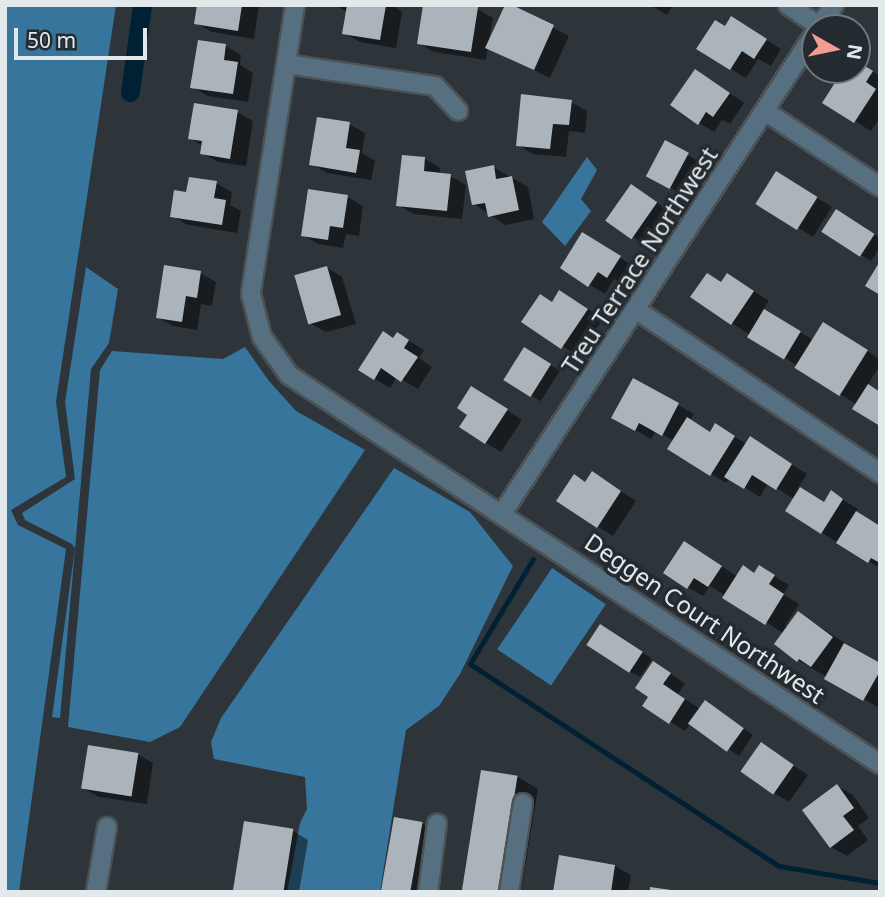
<!DOCTYPE html>
<html>
<head>
<meta charset="utf-8">
<style>
	body { margin:0 }
	#map { position:relative; width:885px; height:897px; overflow:hidden; background:#2e353a; font-family:"Noto Sans",sans-serif }
	div>[style] { position:absolute }
	.forest>* { inset:0; background:#37759c; transform-origin:0 0 }
	.shadow>* { inset:0; background:#0007; transform-origin:0 0 }
	.stream>* { height:5px; margin:-2.5px; padding:0 2.5px; transform-origin:2.5px; border-radius:2.5px; background:#002134 }
	.canal>* { height:19px; margin:-9.5px; padding:0 9.5px; transform-origin:9.5px; border-radius:9.5px; background:#002134 }
	.building>* { inset:0; background:#abb4ba; transform-origin:0 0 }
	.roads { filter:drop-shadow(2px 0 #4b5256) drop-shadow(-2px 0 #4b5256) drop-shadow(0 2px #4b5256) drop-shadow(0 -2px #4b5256) }
	.minor>* { height:18px; margin:-9px; padding:0 9px; transform-origin:9px; border-radius:9px; background:#577081 }
	span { translate:-50% -50%; white-space:nowrap; text-align:center; line-height:1.15; -webkit-text-stroke:7px #242b30; paint-order:stroke }
	.street-label { font-size:24px; color:#e3e8eb }
	.frame { position:absolute; inset:0; border:7px solid #e3e8eb; pointer-events:none }
	.north { position:absolute; left:801px; top:14px; width:70px; height:70px; box-sizing:border-box; background:#242b30; border:2px solid #70777b; border-radius:50%; rotate:99deg; font-size:19px; font-weight:700; line-height:28px; text-align:center; color:#e3e8eb }
	.north::after { content:''; display:block; margin:auto; width:24px; height:32px; background:#f59c90; clip-path:polygon(50% 0,100% 100%,50% 72%,0 100%) }
	.scale { position:absolute; left:14px; top:28px; width:133px; height:32px; box-sizing:border-box; border:4px solid #e3e8eb; border-top:0; padding-left:9px; font-size:21px; line-height:24px; white-space:nowrap; color:#e3e8eb; -webkit-text-stroke:5px #242b30; paint-order:stroke }
</style>
</head>
<body>
<div id="map">
	<div class="forest">
		<div style="clip-path:polygon(5px 5px,116px 5px,56px 402px,66px 477px,11px 510px,18px 525px,66px 549px,19px 892px,5px 892px)"></div>
		<div style="clip-path:polygon(587px 157px,597px 170px,581px 199px,591px 211px,565px 246px,542px 222px)"></div>
		<div style="clip-path:polygon(86px 267px,118px 289px,109px 343px,91px 369px,60px 718px,52px 717px,75px 548px,72px 544px,25px 520px,22px 513px,75px 479px,65px 402px)"></div>
		<div style="clip-path:polygon(245px 347px,269px 381px,296px 411px,365px 450px,180px 727px,150px 742px,68px 727px,100px 370px,112px 351px,223px 359px)"></div>
		<div style="clip-path:polygon(394px 468px,470px 512px,513px 566px,460px 674px,439px 706px,406px 730px,380px 892px,287px 892px,300px 823px,307px 809px,305px 777px,214px 759px,211px 742px,221px 718px)"></div>
		<div style="left:552px;top:568px;width:65px;height:98px;rotate:34deg"></div>
	</div>
	<div class="shadow">
		<div style="clip-path:polygon(199px 5px,259px 5px,254px 39px,212px 32px,196px 23px)"></div>
		<div style="clip-path:polygon(335px 5px,392px 5px,402px 12px,396px 48px,360px 42px,344px 33px,347px 12px)"></div>
		<div style="clip-path:polygon(424px 5px,477px 9px,493px 18px,489px 40px,508px 5px,569px 36px,550px 78px,488px 47px,486px 60px,434px 52px,418px 43px)"></div>
		<div style="clip-path:polygon(650px 5px,673px 5px,667px 15px)"></div>
		<div style="clip-path:polygon(726px 28px,747px 28px,781px 49px,771px 66px,758px 59px,746px 78px,731px 69px)"></div>
		<div style="clip-path:polygon(226px 46px,241px 55px,240px 65px,253px 73px,248px 102px,208px 96px,192px 87px)"></div>
		<div style="clip-path:polygon(857px 62px,880px 76px,880px 117px,871px 131px,825px 103px,845px 70px,857px 70px)"></div>
		<div style="clip-path:polygon(711px 80px,744px 103px,730px 124px,722px 120px,714px 132px,699px 123px)"></div>
		<div style="clip-path:polygon(571px 102px,587px 111px,585px 133px,569px 131px,566px 157px,533px 154px,518px 145px)"></div>
		<div style="clip-path:polygon(237px 112px,253px 121px,246px 166px,218px 162px,202px 153px,203px 146px,190px 138px)"></div>
		<div style="clip-path:polygon(349px 124px,365px 133px,362px 153px,375px 161px,371px 180px,327px 173px,311px 164px)"></div>
		<div style="left:665px;top:142px;width:38px;height:37px;rotate:30deg"></div>
		<div style="clip-path:polygon(425px 159px,440px 168px,440px 175px,450px 176px,466px 185px,462px 219px,414px 214px,398px 205px)"></div>
		<div style="clip-path:polygon(493px 167px,528px 187px,534px 219px,505px 225px,474px 204px)"></div>
		<div style="clip-path:polygon(792px 182px,832px 207px,813px 237px,758px 203px)"></div>
		<div style="clip-path:polygon(216px 183px,232px 192px,230px 205px,241px 211px,237px 233px,188px 225px,172px 216px,188px 194px)"></div>
		<div style="clip-path:polygon(647px 196px,672px 213px,649px 247px,608px 221px)"></div>
		<div style="clip-path:polygon(348px 197px,363px 206px,359px 236px,346px 234px,343px 248px,318px 244px,303px 235px)"></div>
		<div style="clip-path:polygon(846px 217px,880px 238px,880px 247px,871px 261px,824px 232px)"></div>
		<div style="clip-path:polygon(598px 244px,635px 267px,624px 285px,614px 279px,605px 294px,562px 268px)"></div>
		<div style="clip-path:polygon(327px 268px,342px 277px,356px 324px,326px 332px,310px 323px)"></div>
		<div style="clip-path:polygon(200px 273px,216px 282px,212px 306px,201px 304px,197px 330px,173px 326px,157px 317px)"></div>
		<div style="clip-path:polygon(722px 283px,743px 284px,769px 301px,763px 310px,813px 340px,839px 333px,880px 359px,880px 365px,867px 386px,880px 393px,857px 405px,692px 297px)"></div>
		<div style="clip-path:polygon(576px 301px,603px 319px,578px 356px,524px 322px,553px 303px)"></div>
		<div style="clip-path:polygon(398px 334px,424px 350px,419px 358px,432px 367px,418px 389px,397px 377px,390px 388px,375px 379px)"></div>
		<div style="left:525px;top:349px;width:41px;height:36px;rotate:32deg"></div>
		<div style="clip-path:polygon(634px 380px,694px 414px,690px 421px,711px 433px,716px 426px,747px 444px,766px 448px,807px 474px,798px 488px,825px 503px,832px 493px,858px 509px,856px 513px,880px 527px,880px 568px,822px 533px,794px 499px,768px 483px,760px 497px,730px 478px,726px 483px,711px 474px,674px 441px,656px 431px,651px 439px,614px 418px)"></div>
		<div style="clip-path:polygon(487px 397px,522px 420px,501px 452px,486px 443px)"></div>
		<div style="clip-path:polygon(608px 483px,636px 501px,613px 536px,598px 527px)"></div>
		<div style="clip-path:polygon(700px 552px,738px 577px,755px 575px,759px 567px,789px 585px,783px 594px,799px 604px,785px 626px,787px 628px,798px 613px,880px 665px,879px 708px,798px 660px,783px 633px,726px 596px,710px 586px,703px 596px,687px 587px)"></div>
		<div style="clip-path:polygon(611px 632px,652px 659px,640px 677px,630px 672px)"></div>
		<div style="clip-path:polygon(669px 672px,685px 684px,678px 694px,700px 709px,715px 708px,753px 735px,739px 756px,690px 723px,685px 731px,644px 705px)"></div>
		<div style="clip-path:polygon(761px 744px,808px 775px,789px 802px,774px 793px)"></div>
		<div style="clip-path:polygon(137px 754px,153px 763px,147px 804px,99px 797px,83px 788px)"></div>
		<div style="clip-path:polygon(518px 777px,538px 789px,521px 892px,462px 892px)"></div>
		<div style="clip-path:polygon(837px 786px,853px 795px,869px 818px,858px 826px,868px 840px,847px 856px,831px 847px)"></div>
		<div style="clip-path:polygon(395px 819px,423px 824px,438px 833px,429px 892px,384px 890px)"></div>
		<div style="clip-path:polygon(246px 823px,293px 831px,308px 840px,299px 892px,234px 892px)"></div>
		<div style="clip-path:polygon(561px 857px,615px 866px,631px 875px,628px 892px,555px 892px)"></div>
	</div>
	<div class="stream">
		<div style="left:533px;top:559px;width:122px;rotate:121deg"></div>
		<div style="left:470px;top:664px;width:369px;rotate:33.2deg"></div>
		<div style="left:779px;top:866px;width:102px;rotate:9.6deg"></div>
	</div>
	<div class="canal">
		<div style="left:130px;top:92px;width:88px;rotate:-82.1deg"></div>
	</div>
	<div class="building">
		<div style="clip-path:polygon(197px 5px,242px 5px,238px 31px,194px 24px)"></div>
		<div style="clip-path:polygon(347px 5px,386px 5px,380px 40px,342px 34px)"></div>
		<div style="clip-path:polygon(423px 5px,478px 7px,471px 52px,417px 44px)"></div>
		<div style="clip-path:polygon(505px 5px,512px 5px,554px 25px,534px 70px,485px 48px)"></div>
		<div style="clip-path:polygon(731px 16px,767px 39px,754px 59px,742px 51px,730px 70px,696px 49px,715px 20px,725px 26px)"></div>
		<div style="clip-path:polygon(198px 40px,226px 44px,224px 60px,238px 62px,233px 94px,190px 88px)"></div>
		<div style="clip-path:polygon(857px 61px,873px 71px,866px 82px,876px 89px,854px 123px,822px 103px,843px 70px,857px 70px)"></div>
		<div style="clip-path:polygon(695px 69px,730px 93px,713px 117px,706px 112px,698px 125px,670px 105px)"></div>
		<div style="clip-path:polygon(521px 94px,572px 100px,569px 125px,553px 124px,550px 149px,516px 146px)"></div>
		<div style="clip-path:polygon(194px 103px,238px 110px,230px 159px,200px 154px,202px 141px,188px 139px)"></div>
		<div style="clip-path:polygon(317px 117px,350px 122px,346px 148px,360px 150px,356px 173px,309px 165px)"></div>
		<div style="left:665px;top:140px;width:27px;height:41px;rotate:28deg"></div>
		<div style="clip-path:polygon(402px 155px,425px 157px,424px 171px,451px 174px,447px 211px,396px 206px)"></div>
		<div style="clip-path:polygon(494px 165px,496px 179px,512px 176px,519px 210px,488px 217px,485px 203px,472px 205px,465px 171px)"></div>
		<div style="left:776px;top:171px;width:49px;height:39px;rotate:32deg"></div>
		<div style="clip-path:polygon(189px 177px,217px 181px,214px 198px,226px 200px,222px 225px,170px 217px,174px 190px,186px 192px)"></div>
		<div style="left:631px;top:184px;width:32px;height:45px;rotate:35deg"></div>
		<div style="clip-path:polygon(308px 189px,348px 195px,343px 228px,330px 226px,328px 240px,301px 236px)"></div>
		<div style="left:836px;top:209px;width:46px;height:27px;rotate:33deg"></div>
		<div style="clip-path:polygon(582px 232px,621px 256px,607px 278px,598px 272px,588px 287px,560px 268px)"></div>
		<div style="clip-path:polygon(880px 261px,880px 295px,865px 286px)"></div>
		<div style="clip-path:polygon(164px 265px,201px 271px,197px 298px,186px 296px,182px 322px,156px 318px)"></div>
		<div style="left:327px;top:266px;width:51px;height:34px;rotate:74deg"></div>
		<div style="clip-path:polygon(707px 273px,721px 282px,727px 273px,754px 291px,731px 325px,690px 297px)"></div>
		<div style="clip-path:polygon(559px 290px,588px 309px,561px 349px,521px 322px,540px 294px,552px 302px)"></div>
		<div style="left:764px;top:309px;width:43px;height:33px;rotate:31deg"></div>
		<div style="left:823px;top:322px;width:53px;height:54px;rotate:32deg"></div>
		<div style="clip-path:polygon(383px 331px,393px 338px,397px 332px,409px 340px,404px 348px,418px 357px,401px 382px,381px 368px,374px 380px,358px 370px)"></div>
		<div style="left:524px;top:347px;width:32px;height:39px;rotate:32deg"></div>
		<div style="clip-path:polygon(633px 378px,679px 403px,662px 436px,639px 423px,635px 431px,611px 418px)"></div>
		<div style="clip-path:polygon(868px 384px,880px 392px,880px 426px,852px 409px)"></div>
		<div style="clip-path:polygon(471px 386px,508px 409px,485px 444px,459px 427px,467px 415px,457px 408px)"></div>
		<div style="clip-path:polygon(687px 417px,710px 432px,715px 423px,735px 436px,710px 476px,667px 449px)"></div>
		<div style="clip-path:polygon(750px 436px,792px 464px,776px 490px,752px 475px,744px 489px,724px 477px)"></div>
		<div style="clip-path:polygon(592px 471px,621px 491px,597px 528px,556px 501px,574px 474px,585px 482px)"></div>
		<div style="clip-path:polygon(800px 487px,824px 502px,831px 490px,843px 499px,821px 534px,785px 511px)"></div>
		<div style="clip-path:polygon(856px 511px,880px 526px,880px 563px,871px 558px,868px 563px,836px 543px)"></div>
		<div style="clip-path:polygon(684px 541px,722px 566px,708px 587px,694px 578px,687px 589px,663px 573px)"></div>
		<div style="clip-path:polygon(743px 565px,754px 573px,759px 565px,775px 575px,769px 584px,784px 594px,765px 625px,722px 598px)"></div>
		<div style="clip-path:polygon(798px 611px,833px 637px,811px 667px,799px 659px,797px 662px,774px 644px)"></div>
		<div style="left:600px;top:624px;width:51px;height:25px;rotate:33deg"></div>
		<div style="clip-path:polygon(844px 643px,880px 663px,880px 671px,863px 701px,824px 679px)"></div>
		<div style="clip-path:polygon(653px 661px,671px 673px,663px 684px,685px 699px,669px 724px,642px 706px,648px 697px,635px 688px)"></div>
		<div style="left:705px;top:700px;width:48px;height:29px;rotate:36deg"></div>
		<div style="left:761px;top:742px;width:40px;height:36px;rotate:35deg"></div>
		<div style="left:88px;top:745px;width:51px;height:44px;rotate:9deg"></div>
		<div style="left:481px;top:770px;width:37px;height:124px;rotate:9deg"></div>
		<div style="clip-path:polygon(837px 784px,854px 808px,843px 816px,854px 830px,830px 848px,802px 810px)"></div>
		<div style="left:394px;top:817px;width:29px;height:74px;rotate:10deg"></div>
		<div style="left:244px;top:821px;width:50px;height:72px;rotate:9deg"></div>
		<div style="clip-path:polygon(559px 855px,615px 865px,611px 892px,553px 892px)"></div>
		<div style="clip-path:polygon(650px 887px,671px 890px,670px 892px,650px 892px)"></div>
	</div>
	<div class="roads">
		<div class="minor">
			<div style="left:295px;top:5px;width:292px;rotate:98.7deg"></div>
			<div style="left:251px;top:294px;width:44px;rotate:75.7deg"></div>
			<div style="left:262px;top:337px;width:47px;rotate:54.6deg"></div>
			<div style="left:289px;top:375px;width:708px;rotate:33.35deg"></div>
			<div style="left:788px;top:5px;width:37px;rotate:34deg"></div>
			<div style="left:818px;top:28px;width:28px;rotate:-55deg"></div>
			<div style="left:286px;top:64px;width:151px;rotate:8.4deg"></div>
			<div style="left:435px;top:86px;width:34px;rotate:47deg"></div>
			<div style="left:766px;top:112px;width:136px;rotate:33.3deg"></div>
			<div style="left:635px;top:309px;width:295px;rotate:33.8deg"></div>
			<div style="left:502px;top:514px;width:574px;rotate:-56.95deg"></div>
			<div style="left:96px;top:892px;width:66px;rotate:-80.4deg"></div>
			<div style="left:428px;top:892px;width:69px;rotate:-82.5deg"></div>
			<div style="left:509px;top:892px;width:90px;rotate:-81.1deg"></div>
		</div>
	</div>
	<div class="street-label">
		<span style="left:639px;top:260px;rotate:-57deg">Treu Terrace Northwest</span>
		<span style="left:705px;top:618px;rotate:34deg">Deggen Court Northwest</span>
	</div>
	<div class="frame"></div>
	<div class="north">N</div>
	<div class="scale">50 m</div>
</div>
</body>
</html>
